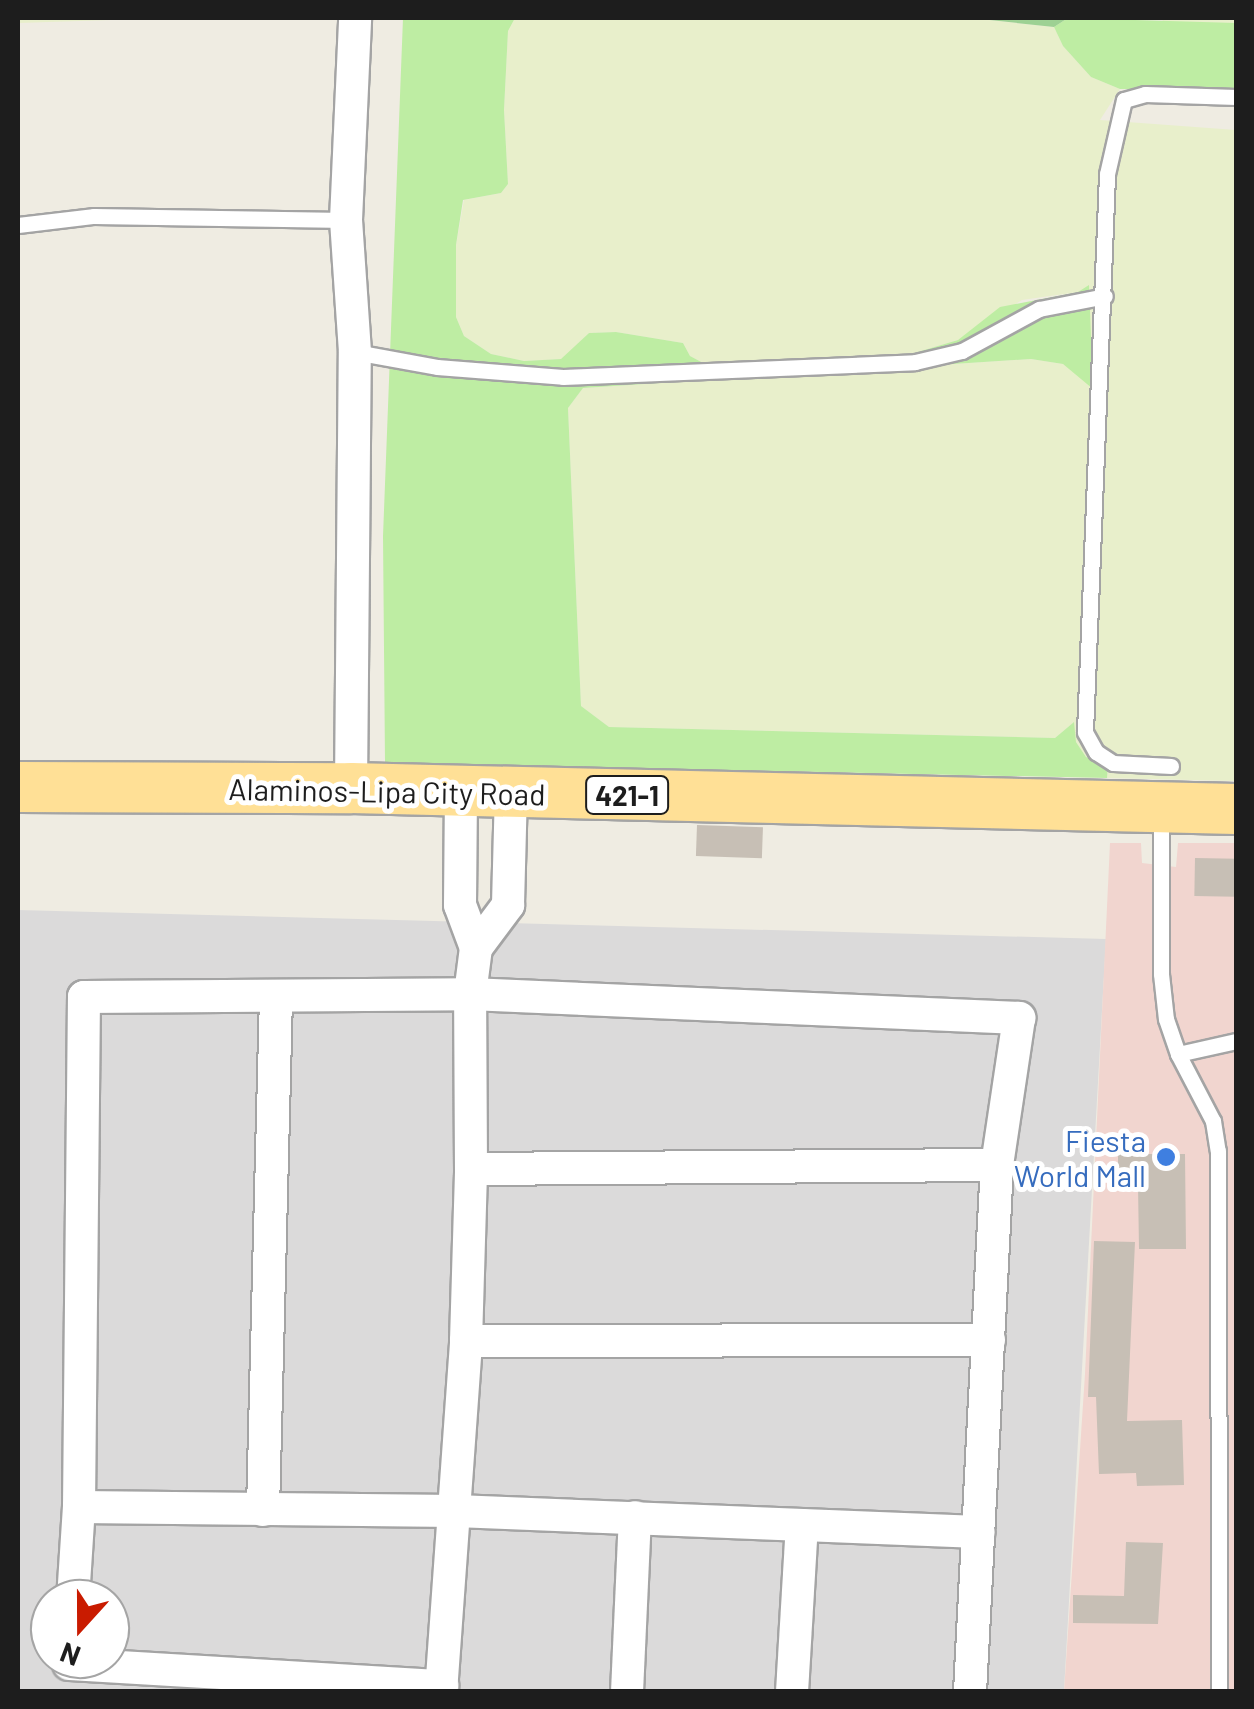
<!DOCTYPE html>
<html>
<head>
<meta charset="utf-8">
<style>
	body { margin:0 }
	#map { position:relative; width:1254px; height:1709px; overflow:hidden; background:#efece2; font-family:Barlow,sans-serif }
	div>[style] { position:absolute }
	.residential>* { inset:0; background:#dbdada }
	.commercial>* { inset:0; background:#f1d5cf }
	.farmland>* { inset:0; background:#e8efcb }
	.grass>* { inset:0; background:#beeda3 }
	.forest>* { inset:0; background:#9dd193 }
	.building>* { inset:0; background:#c7bfb5; transform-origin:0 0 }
	.roads { filter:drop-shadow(2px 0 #a4a4a4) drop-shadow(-2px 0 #a4a4a4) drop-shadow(0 2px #a4a4a4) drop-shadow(0 -2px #a4a4a4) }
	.lane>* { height:15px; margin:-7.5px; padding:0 7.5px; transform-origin:7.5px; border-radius:7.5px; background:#fff }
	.street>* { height:32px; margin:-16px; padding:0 16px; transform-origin:16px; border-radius:16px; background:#fff }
	.primary>* { height:50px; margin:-25px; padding:0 25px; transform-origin:25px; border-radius:25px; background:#ffe096 }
	.dots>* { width:28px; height:28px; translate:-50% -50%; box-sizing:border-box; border:5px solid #fff; border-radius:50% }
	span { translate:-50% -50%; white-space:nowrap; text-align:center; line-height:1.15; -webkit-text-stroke:10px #fff; paint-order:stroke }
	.shield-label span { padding:2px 8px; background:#fff; border:2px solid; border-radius:8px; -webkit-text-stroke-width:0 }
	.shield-label { font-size:28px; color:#1d1d1d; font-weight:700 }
	.street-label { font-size:30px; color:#1d1d1d }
	.shop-label { font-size:30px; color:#366cbe }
	.right { translate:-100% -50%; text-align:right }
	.frame { position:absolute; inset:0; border:20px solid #1d1d1d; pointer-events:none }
	.north { position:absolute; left:30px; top:1579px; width:100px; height:100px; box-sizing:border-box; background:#fff; border:2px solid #a5a5a5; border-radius:50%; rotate:201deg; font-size:28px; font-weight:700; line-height:40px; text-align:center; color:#1d1d1d }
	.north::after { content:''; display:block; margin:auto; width:35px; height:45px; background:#c91b00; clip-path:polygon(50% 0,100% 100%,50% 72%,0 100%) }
</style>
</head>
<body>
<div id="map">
	<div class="residential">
		<div style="clip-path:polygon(evenodd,18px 910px,1106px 939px,1064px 1691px,18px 1692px,18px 910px,50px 1599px,110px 1599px,110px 1659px,50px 1659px,50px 1599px)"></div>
	</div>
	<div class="commercial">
		<div style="clip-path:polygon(1110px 843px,1141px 843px,1142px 863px,1176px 867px,1178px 843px,1236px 843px,1236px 1691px,1064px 1692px,1085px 1374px)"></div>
	</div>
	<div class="farmland">
		<div style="clip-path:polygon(18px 18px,172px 18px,18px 23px)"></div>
		<div style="clip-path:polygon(515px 18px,971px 18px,1054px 27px,1063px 46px,1091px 77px,1120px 89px,1100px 120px,1236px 130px,1236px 781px,1107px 778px,1108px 767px,1086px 757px,1076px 742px,1073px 723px,1055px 738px,609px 727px,581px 706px,568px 408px,583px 388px,1031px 359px,1063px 364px,1080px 376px,1078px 292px,1022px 300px,958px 340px,894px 359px,705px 364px,690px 356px,683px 343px,616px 332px,589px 333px,562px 359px,524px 361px,491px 354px,464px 336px,456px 317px,456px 245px,464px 200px,501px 193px,508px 184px,504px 110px,508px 31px)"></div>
		<div style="clip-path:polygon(1161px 18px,1236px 18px,1236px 23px,1165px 24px)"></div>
	</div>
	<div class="grass">
		<div style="clip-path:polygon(403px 18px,515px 18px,508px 31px,504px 110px,508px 184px,501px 193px,463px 200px,456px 245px,456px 317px,464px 336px,491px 354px,524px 361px,561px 359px,589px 333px,616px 332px,683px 343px,690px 356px,705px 364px,894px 359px,958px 340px,1000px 307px,1078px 292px,1089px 285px,1093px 389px,1063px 364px,1031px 359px,583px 388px,568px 408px,581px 706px,609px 727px,1055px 738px,1074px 722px,1076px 742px,1086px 757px,1108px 766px,1107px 778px,385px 763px,383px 536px)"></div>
		<div style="clip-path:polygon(1068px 18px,1236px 23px,1236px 90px,1120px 89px,1091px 77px,1063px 46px,1054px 27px)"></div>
	</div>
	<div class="forest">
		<div style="clip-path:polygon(971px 18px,1068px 18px,1054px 27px)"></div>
	</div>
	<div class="building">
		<div style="left:697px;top:825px;width:66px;height:31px;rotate:2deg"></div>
		<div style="left:1195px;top:858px;width:41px;height:38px;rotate:1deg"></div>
		<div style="clip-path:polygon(1118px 1154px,1185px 1154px,1186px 1249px,1139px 1249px,1138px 1185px,1118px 1186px)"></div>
		<div style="clip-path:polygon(1094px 1241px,1135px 1242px,1127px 1421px,1182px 1420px,1184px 1485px,1137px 1486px,1136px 1473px,1099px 1474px,1096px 1397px,1088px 1397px)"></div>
		<div style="clip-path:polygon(1126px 1542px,1163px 1543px,1158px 1624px,1073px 1623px,1073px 1595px,1124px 1596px)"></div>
	</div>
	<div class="roads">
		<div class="lane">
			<div style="left:18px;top:225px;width:77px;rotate:-6.8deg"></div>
			<div style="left:94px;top:216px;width:252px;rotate:0.9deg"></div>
			<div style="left:355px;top:352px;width:83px;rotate:10.4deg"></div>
			<div style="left:437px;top:367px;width:126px;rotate:4.5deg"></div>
			<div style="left:563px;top:377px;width:352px;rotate:-2.4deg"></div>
			<div style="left:915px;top:362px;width:48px;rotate:-13.2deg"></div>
			<div style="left:962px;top:351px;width:88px;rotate:-28.6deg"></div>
			<div style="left:1039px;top:309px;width:67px;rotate:-11.1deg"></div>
			<div style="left:1171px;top:766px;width:58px;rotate:-177deg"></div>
			<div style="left:1113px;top:763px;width:20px;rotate:-147deg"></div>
			<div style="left:1096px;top:752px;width:23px;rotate:-119deg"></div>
			<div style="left:1085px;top:732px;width:558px;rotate:-87.74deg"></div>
			<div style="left:1107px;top:174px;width:76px;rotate:-77.1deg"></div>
			<div style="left:1124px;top:100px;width:22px;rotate:-16deg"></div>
			<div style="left:1145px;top:94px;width:91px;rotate:1.9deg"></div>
			<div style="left:1161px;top:811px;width:163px;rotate:90deg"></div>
			<div style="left:1161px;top:974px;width:45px;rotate:83.7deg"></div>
			<div style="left:1166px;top:1019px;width:37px;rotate:71deg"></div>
			<div style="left:1178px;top:1054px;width:76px;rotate:62.4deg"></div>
			<div style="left:1213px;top:1121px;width:30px;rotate:81deg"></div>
			<div style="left:1218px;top:1151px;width:541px;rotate:89.89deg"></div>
			<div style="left:1178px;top:1054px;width:59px;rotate:-12.6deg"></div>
		</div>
		<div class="street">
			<div style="left:351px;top:788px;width:436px;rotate:-89.5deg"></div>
			<div style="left:355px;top:352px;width:132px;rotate:-93.9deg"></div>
			<div style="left:346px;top:220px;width:202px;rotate:-87.4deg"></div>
			<div style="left:476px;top:948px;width:54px;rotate:-53.3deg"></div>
			<div style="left:508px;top:905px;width:113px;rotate:-88.5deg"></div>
			<div style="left:471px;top:1169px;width:526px;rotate:-0.44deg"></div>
			<div style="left:466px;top:1341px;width:523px;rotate:-0.11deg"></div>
			<div style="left:79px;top:1507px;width:377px;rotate:0.6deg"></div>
			<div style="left:456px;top:1511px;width:523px;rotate:2.3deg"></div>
			<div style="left:263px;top:1510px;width:513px;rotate:-88.55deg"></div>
			<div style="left:73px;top:1599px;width:92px;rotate:-86.3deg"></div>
			<div style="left:79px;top:1507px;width:510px;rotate:-89.44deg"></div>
			<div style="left:84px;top:997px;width:386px;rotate:-0.4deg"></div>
			<div style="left:470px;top:994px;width:550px;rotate:2.5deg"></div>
			<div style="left:1019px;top:1018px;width:149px;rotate:98.5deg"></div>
			<div style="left:997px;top:1165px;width:528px;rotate:92.93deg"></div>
			<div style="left:69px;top:1664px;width:374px;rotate:3.4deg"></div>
			<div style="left:441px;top:1692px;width:352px;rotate:-85.9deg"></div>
			<div style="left:466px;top:1341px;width:172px;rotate:-88.3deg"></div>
			<div style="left:471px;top:1169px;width:175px;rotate:-90.3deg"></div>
			<div style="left:470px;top:994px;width:46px;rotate:-82.6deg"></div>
			<div style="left:476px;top:948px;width:46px;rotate:-110.4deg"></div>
			<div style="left:460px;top:905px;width:114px;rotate:-89.5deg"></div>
			<div style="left:627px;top:1692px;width:175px;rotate:-87.4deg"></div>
			<div style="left:792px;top:1692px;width:167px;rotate:-86.6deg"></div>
		</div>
		<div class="primary">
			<div style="left:18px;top:787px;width:333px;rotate:0.2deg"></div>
			<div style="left:351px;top:788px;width:885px;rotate:1.36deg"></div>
		</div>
	</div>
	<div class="dots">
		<div style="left:1166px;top:1157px;background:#3f7fe0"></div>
	</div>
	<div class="shield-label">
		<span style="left:627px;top:795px">421-1</span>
	</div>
	<div class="street-label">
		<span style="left:387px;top:791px;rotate:1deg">Alaminos-Lipa City Road</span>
	</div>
	<div class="shop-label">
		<span class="right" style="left:1146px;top:1157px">Fiesta<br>World Mall</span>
	</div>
	<div class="frame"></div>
	<div class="north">N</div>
</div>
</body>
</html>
